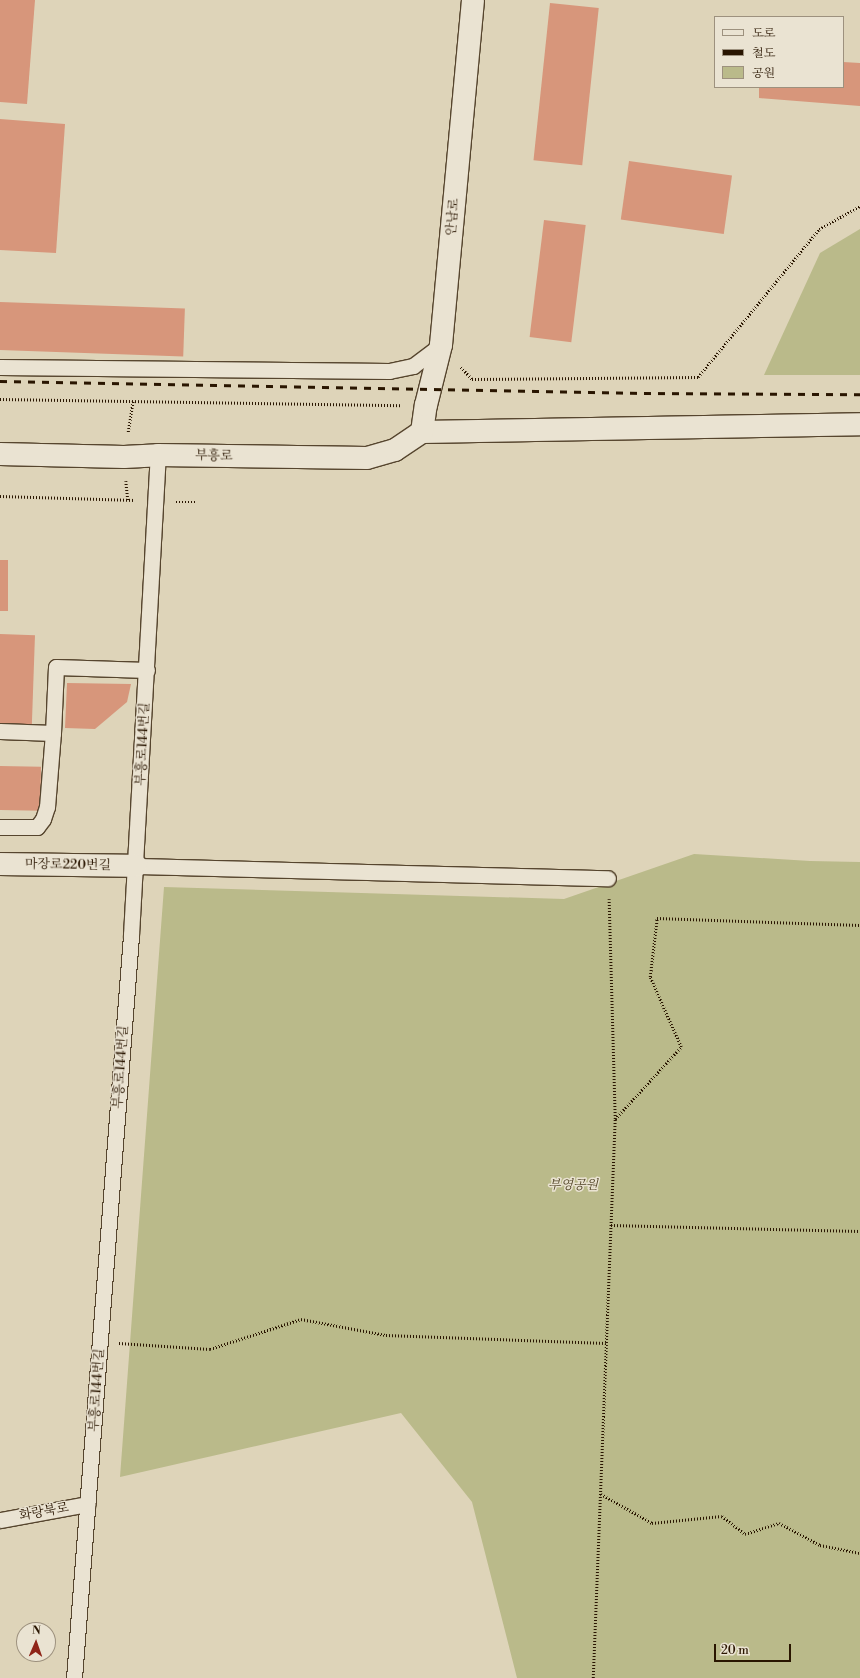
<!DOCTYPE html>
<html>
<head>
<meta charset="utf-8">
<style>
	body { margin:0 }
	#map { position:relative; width:860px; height:1678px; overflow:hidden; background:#ded4b9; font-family:"Libre Bodoni","Noto Serif KR",serif }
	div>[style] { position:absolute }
	.green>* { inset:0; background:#baba8a }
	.building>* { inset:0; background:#d7967b; transform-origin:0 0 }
	.path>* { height:2.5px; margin-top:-1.25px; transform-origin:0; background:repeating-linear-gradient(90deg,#291500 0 1px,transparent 0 3px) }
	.roads { filter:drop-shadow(1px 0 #56452e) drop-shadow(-1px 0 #56452e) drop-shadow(0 1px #56452e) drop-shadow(0 -1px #56452e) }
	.lane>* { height:15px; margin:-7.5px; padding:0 7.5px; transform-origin:7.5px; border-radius:7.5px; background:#eae3d2 }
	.street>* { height:22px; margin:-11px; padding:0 11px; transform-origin:11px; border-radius:11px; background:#eae3d2 }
	.secondary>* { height:22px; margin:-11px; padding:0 11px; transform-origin:11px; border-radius:11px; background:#eae3d2 }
	.rail>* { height:3px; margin-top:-1.5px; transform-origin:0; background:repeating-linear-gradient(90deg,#291500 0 7px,transparent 0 14px) }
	span { translate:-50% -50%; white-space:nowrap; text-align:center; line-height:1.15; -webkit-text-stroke:3px #eae3d2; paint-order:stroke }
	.street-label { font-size:13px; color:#291500 }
	.park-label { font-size:13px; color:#544729; font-style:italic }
	.legend { position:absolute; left:714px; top:16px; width:130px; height:72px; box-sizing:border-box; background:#eae3d2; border:1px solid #9d917e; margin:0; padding:5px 7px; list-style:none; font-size:12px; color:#291500 }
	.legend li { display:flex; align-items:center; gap:8px; height:20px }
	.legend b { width:20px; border:1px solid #9d917e }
	.north { position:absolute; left:16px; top:1622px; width:40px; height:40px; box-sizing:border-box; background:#eae3d2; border:1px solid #9d917e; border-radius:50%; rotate:2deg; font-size:11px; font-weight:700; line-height:16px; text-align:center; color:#291500 }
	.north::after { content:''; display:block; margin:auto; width:14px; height:18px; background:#8f2418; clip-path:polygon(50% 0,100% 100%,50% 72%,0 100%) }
	.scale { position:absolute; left:714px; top:1644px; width:77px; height:18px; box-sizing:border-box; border:2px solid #291500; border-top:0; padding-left:5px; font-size:12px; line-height:14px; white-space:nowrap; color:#291500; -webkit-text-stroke:3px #eae3d2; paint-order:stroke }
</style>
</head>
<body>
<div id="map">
	<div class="green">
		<div style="clip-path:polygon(860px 229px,860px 375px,764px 375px,820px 253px)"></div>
		<div style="clip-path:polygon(694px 854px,810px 861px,860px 862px,860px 1678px,517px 1678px,472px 1502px,401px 1413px,120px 1477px,164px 887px,564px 899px)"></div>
	</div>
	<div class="building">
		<div style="clip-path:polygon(0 0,35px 0,27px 104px,0 102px)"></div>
		<div style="left:550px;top:3px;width:49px;height:158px;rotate:6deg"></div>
		<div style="clip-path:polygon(843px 62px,860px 63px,860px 106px,759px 98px,759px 87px,843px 87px)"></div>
		<div style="clip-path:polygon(0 119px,65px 124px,56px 253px,0 250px)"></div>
		<div style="left:629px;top:161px;width:104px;height:59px;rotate:8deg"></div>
		<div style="left:544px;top:220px;width:42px;height:118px;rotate:7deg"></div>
		<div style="left:0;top:302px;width:185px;height:48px;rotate:2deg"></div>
		<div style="left:0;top:560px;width:8px;height:51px"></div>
		<div style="left:0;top:634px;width:35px;height:93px;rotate:2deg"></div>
		<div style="clip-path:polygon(67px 683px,131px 684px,127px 702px,95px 729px,65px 728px)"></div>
		<div style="left:0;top:766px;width:41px;height:44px;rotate:1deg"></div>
	</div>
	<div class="path">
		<div style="left:461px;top:367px;width:16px;rotate:47deg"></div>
		<div style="left:472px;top:379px;width:226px;rotate:-0.5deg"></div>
		<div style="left:698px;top:377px;width:191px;rotate:-50.7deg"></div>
		<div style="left:819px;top:229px;width:47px;rotate:-29.3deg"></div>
		<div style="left:0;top:399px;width:402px;rotate:0.9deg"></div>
		<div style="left:128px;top:432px;width:31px;rotate:-81deg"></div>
		<div style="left:126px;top:481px;width:19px;rotate:84deg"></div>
		<div style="left:0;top:496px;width:135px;rotate:1.7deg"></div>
		<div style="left:176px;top:502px;width:21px"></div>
		<div style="left:615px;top:1119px;width:98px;rotate:-47.5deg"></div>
		<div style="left:681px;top:1047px;width:77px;rotate:-113.9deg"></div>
		<div style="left:650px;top:977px;width:59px;rotate:-83.2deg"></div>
		<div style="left:657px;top:918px;width:203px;rotate:2deg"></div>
		<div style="left:611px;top:1225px;width:249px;rotate:1.4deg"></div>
		<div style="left:119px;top:1343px;width:91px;rotate:3.8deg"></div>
		<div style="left:210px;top:1349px;width:96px;rotate:-18.2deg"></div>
		<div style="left:301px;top:1319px;width:86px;rotate:10.7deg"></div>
		<div style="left:386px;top:1335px;width:220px;rotate:2.1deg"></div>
		<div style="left:601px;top:1494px;width:59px;rotate:29.6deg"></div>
		<div style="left:652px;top:1523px;width:70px;rotate:-5.7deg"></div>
		<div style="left:722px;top:1516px;width:29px;rotate:38deg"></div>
		<div style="left:745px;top:1534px;width:36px;rotate:-18deg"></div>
		<div style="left:779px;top:1523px;width:47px;rotate:28.2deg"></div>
		<div style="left:820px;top:1545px;width:41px;rotate:11.3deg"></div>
		<div style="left:593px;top:1678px;width:559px;rotate:-87.75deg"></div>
		<div style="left:615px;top:1119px;width:220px;rotate:-91.6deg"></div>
	</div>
	<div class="roads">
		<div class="lane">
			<div style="left:0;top:367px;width:389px;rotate:0.6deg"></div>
			<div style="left:389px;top:371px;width:25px;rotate:-12deg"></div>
			<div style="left:413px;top:366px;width:35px;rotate:-37deg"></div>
			<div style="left:0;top:731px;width:53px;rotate:2.2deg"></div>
			<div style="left:53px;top:733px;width:66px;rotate:-87.4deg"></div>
			<div style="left:56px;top:667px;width:91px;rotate:1.9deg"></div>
			<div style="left:0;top:827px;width:37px"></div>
			<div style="left:37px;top:827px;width:10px;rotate:-53deg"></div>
			<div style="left:43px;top:819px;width:13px;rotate:-72deg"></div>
			<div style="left:47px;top:807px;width:74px;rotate:-85.4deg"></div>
			<div style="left:136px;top:866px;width:472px;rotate:1.5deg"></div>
			<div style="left:0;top:1520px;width:89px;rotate:-10.3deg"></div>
			<div style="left:74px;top:1678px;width:745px;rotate:-85.61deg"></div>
			<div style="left:131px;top:935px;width:481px;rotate:-86.8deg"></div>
		</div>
		<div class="street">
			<div style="left:0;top:864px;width:136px;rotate:0.8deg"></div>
		</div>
		<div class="secondary">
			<div style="left:422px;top:432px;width:438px;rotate:-1deg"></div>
			<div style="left:422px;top:432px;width:27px;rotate:-82deg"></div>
			<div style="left:426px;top:405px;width:62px;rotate:-76deg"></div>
			<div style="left:441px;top:345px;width:346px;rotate:-84.7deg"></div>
			<div style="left:0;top:454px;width:124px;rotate:1.4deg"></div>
			<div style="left:124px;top:457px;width:34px;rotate:-3deg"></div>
			<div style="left:158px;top:455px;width:209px;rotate:0.8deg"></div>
			<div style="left:367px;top:458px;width:29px;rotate:-16deg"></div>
			<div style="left:395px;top:450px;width:32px;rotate:-34deg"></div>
		</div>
	</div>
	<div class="rail">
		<div style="left:0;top:381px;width:644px;rotate:1.07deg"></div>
		<div style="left:644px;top:393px;width:216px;rotate:0.3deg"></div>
	</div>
	<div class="street-label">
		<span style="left:453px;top:217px;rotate:-85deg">안남로</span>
		<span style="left:214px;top:456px;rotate:1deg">부흥로</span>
		<span style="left:143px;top:744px;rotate:-87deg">부흥로144번길</span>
		<span style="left:68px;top:865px;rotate:1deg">마장로220번길</span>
		<span style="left:121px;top:1067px;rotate:-86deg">부흥로144번길</span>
		<span style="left:97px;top:1390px;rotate:-86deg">부흥로144번길</span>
		<span style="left:44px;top:1512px;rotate:-10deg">화랑북로</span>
	</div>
	<div class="park-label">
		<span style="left:573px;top:1185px">부영공원</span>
	</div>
	<ul class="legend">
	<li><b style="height:5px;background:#eae3d2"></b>도로</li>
	<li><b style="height:5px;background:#291500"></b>철도</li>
	<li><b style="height:11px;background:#baba8a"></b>공원</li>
	</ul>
	<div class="north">N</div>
	<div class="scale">20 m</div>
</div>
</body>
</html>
